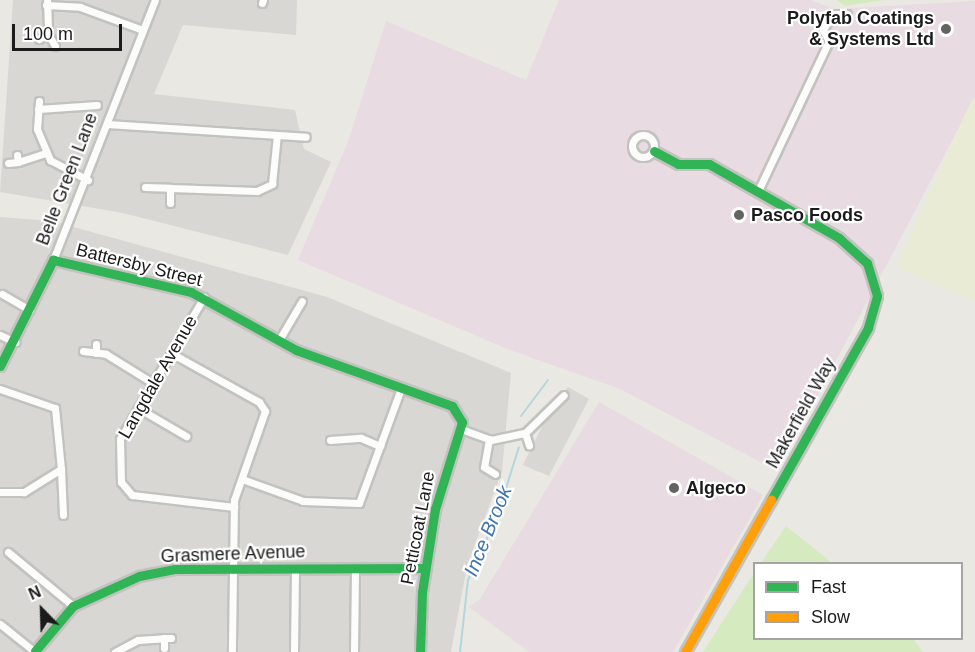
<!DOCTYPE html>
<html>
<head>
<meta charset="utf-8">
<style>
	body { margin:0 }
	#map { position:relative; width:975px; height:652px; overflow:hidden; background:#eae8e2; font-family:Arial,sans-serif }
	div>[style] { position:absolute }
	.residential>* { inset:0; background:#d9d7d4 }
	.industrial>* { inset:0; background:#e8dbe2 }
	.farmland>* { inset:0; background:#eaebd4 }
	.grass>* { inset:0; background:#d5eabe }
	.stream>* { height:2px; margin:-1px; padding:0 1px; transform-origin:1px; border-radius:1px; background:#b3d6df }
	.roads { filter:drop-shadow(2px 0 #c2c2bf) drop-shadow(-2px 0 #c2c2bf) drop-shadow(0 2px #c2c2bf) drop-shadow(0 -2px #c2c2bf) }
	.street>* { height:7px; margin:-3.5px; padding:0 3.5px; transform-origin:3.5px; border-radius:3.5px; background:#fcfcfb }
	.street>.ring { margin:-3.5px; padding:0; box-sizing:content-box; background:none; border:7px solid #fcfcfb; border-radius:50% }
	.fast>* { height:9px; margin:-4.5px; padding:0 4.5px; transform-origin:4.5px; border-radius:4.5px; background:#30b455 }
	.slow>* { height:9px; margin:-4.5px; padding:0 4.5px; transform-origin:4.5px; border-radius:4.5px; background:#ff9f0a }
	.dots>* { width:16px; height:16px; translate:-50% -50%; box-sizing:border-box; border:3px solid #fff; border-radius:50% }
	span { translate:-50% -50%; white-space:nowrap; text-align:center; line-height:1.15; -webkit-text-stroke:4.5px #fff; paint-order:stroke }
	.poi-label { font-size:18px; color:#1b1b1b; font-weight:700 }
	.right { translate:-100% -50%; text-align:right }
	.left { translate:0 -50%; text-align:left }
	.street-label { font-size:18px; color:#1b1b1b }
	.water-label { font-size:20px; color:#4276af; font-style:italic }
	.legend { position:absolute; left:753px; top:562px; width:210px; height:78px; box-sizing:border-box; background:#fff; border:2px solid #a4a4a4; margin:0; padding:8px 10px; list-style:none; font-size:18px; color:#1b1b1b }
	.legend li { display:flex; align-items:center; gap:12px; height:30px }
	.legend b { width:30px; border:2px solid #a4a4a4 }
	.north { position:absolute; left:12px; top:580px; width:60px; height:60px; -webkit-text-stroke:4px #fff; paint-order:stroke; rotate:337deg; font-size:16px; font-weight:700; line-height:24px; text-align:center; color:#1b1b1b }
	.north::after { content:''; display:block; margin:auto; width:21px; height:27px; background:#1b1b1b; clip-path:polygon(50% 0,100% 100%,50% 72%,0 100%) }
	.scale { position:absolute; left:12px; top:24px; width:110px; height:27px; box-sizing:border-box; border:3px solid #1b1b1b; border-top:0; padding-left:8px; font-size:18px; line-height:21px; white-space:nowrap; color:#1b1b1b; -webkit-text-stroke:4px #fff; paint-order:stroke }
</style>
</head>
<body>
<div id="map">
	<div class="residential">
		<div style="clip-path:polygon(13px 0,297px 0,296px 35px,183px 25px,154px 94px,295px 110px,304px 149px,331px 162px,288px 255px,123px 213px,0 192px)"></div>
		<div style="clip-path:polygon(0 217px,52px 221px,327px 297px,511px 373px,502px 471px,467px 566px,451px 652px,0 652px)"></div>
		<div style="clip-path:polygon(568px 387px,589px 399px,549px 476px,523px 465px,552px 406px)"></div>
	</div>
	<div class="industrial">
		<div style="clip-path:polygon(559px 0,811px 0,834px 9px,975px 1px,975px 97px,778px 471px,620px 389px,510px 350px,298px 260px,349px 139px,386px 21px,526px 80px)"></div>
		<div style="clip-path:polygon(599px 402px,763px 495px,673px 652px,529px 652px,469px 607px,480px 599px)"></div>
	</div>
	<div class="farmland">
		<div style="clip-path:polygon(972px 99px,975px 101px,975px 301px,896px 267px)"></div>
	</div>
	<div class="grass">
		<div style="clip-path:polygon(837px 0,884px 0,845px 6px)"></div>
		<div style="clip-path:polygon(786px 526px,832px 563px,761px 563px)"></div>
		<div style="clip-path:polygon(754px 573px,754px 638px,913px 639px,923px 652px,703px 652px)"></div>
	</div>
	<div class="stream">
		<div style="left:521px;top:416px;width:45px;rotate:-53.1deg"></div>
		<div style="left:460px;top:652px;width:72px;rotate:-83.7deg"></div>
		<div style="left:468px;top:580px;width:69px;rotate:-65.3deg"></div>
		<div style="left:497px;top:517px;width:73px;rotate:-72.6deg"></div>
	</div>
	<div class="roads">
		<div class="street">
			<div style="left:47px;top:0;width:34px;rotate:88deg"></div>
			<div style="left:262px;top:3px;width:3px;rotate:-72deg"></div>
			<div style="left:46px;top:5px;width:34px;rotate:3deg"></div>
			<div style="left:80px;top:7px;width:64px;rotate:20.1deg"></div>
			<div style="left:39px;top:39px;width:10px;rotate:-29deg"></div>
			<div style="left:48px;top:34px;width:14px;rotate:60deg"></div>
			<div style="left:39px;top:101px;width:28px;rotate:94deg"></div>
			<div style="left:37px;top:129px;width:34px;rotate:67deg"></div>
			<div style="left:50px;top:160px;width:43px;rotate:27.8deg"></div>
			<div style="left:38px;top:109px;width:59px;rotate:-3.9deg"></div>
			<div style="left:107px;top:124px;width:199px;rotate:3.7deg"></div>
			<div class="ring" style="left:632px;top:135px;width:15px;height:15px"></div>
			<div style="left:18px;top:162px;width:29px;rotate:-18deg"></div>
			<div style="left:8px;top:163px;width:10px;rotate:-6deg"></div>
			<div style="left:18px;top:162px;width:7px;rotate:-98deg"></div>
			<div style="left:145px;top:187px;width:25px;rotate:2deg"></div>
			<div style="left:170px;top:188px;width:15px;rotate:90deg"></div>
			<div style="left:170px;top:188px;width:87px;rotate:2deg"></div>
			<div style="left:257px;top:191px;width:17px;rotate:-25deg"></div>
			<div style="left:272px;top:184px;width:49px;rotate:-84.2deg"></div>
			<div style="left:758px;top:191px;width:166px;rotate:-64.7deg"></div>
			<div style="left:829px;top:41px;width:13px;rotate:-119deg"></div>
			<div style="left:823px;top:30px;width:18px;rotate:-61deg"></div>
			<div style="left:832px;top:14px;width:15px"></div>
			<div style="left:53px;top:260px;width:279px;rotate:-68.6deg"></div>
			<div style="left:2px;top:294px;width:32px;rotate:30deg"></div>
			<div style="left:204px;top:297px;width:165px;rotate:120.6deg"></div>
			<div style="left:120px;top:439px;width:43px;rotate:88.7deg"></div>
			<div style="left:121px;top:482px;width:17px;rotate:50deg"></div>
			<div style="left:132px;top:495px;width:103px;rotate:6.7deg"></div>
			<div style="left:0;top:335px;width:17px;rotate:25deg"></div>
			<div style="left:279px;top:340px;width:45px;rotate:-59.5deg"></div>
			<div style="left:96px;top:344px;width:9px;rotate:90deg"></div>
			<div style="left:83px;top:351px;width:23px;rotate:7deg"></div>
			<div style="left:106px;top:354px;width:55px;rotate:31.7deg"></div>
			<div style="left:171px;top:353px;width:101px;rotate:29.1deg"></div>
			<div style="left:259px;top:402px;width:11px;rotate:56deg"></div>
			<div style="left:265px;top:411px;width:94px;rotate:109.2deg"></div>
			<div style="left:234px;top:500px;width:152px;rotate:90.8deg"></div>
			<div style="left:0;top:389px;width:58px;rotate:19.1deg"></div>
			<div style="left:55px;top:408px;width:61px;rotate:84.4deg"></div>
			<div style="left:61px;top:469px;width:44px;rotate:148.1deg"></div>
			<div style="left:24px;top:492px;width:24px;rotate:180deg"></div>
			<div style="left:138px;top:408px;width:56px;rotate:30.3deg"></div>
			<div style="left:461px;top:429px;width:32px;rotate:20deg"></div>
			<div style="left:491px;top:440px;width:35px;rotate:-12deg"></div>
			<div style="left:525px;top:433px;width:54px;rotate:-44.3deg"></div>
			<div style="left:525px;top:433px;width:13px;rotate:72deg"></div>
			<div style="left:489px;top:439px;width:28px;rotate:100deg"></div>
			<div style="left:484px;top:467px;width:13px;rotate:32deg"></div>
			<div style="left:330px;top:440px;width:31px;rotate:-4deg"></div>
			<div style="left:361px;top:438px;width:21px;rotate:23deg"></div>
			<div style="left:61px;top:469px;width:46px;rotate:87.5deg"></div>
			<div style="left:242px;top:479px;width:65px;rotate:19.8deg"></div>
			<div style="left:303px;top:501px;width:56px;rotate:2deg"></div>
			<div style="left:359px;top:503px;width:122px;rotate:-69.9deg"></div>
			<div style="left:8px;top:552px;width:85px;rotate:39.7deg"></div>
			<div style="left:0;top:624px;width:45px;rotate:38.7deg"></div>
			<div style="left:164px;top:648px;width:10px;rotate:-90deg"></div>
			<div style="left:164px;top:638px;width:7px"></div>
			<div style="left:115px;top:652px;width:26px;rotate:-28deg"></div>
			<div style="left:138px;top:640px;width:26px;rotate:-4deg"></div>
			<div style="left:294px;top:652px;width:84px;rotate:-89.3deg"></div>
			<div style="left:354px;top:652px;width:83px;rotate:-89.3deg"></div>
		</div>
		<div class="fast">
			<div style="left:654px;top:151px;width:27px;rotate:28deg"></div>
			<div style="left:678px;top:164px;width:31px"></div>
			<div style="left:709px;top:164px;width:150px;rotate:29.6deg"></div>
			<div style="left:839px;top:238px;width:38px;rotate:42deg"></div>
			<div style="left:867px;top:263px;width:34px;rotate:73deg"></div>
			<div style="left:877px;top:296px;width:33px;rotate:106deg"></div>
			<div style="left:868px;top:328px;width:197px;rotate:119.4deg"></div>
			<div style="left:0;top:366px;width:119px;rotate:-63.4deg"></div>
			<div style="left:53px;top:260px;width:142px;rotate:13.1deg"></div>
			<div style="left:191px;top:292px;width:120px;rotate:28.9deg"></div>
			<div style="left:296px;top:350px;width:166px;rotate:19.7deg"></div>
			<div style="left:452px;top:406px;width:19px;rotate:58deg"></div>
			<div style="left:462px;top:422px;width:91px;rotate:107.2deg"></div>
			<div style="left:435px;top:509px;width:84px;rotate:98.9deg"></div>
			<div style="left:422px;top:592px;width:60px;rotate:91.9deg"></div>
			<div style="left:35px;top:651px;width:59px;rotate:-49.8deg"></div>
			<div style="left:73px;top:606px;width:72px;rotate:-24.4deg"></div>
			<div style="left:139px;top:576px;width:37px;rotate:-11deg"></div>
			<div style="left:175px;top:569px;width:250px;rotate:-0.2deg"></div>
		</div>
		<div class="slow">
			<div style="left:685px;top:652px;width:175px;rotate:-60.5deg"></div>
		</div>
	</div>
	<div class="dots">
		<div style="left:946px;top:29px;background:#636361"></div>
		<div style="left:739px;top:215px;background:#636361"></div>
		<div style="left:674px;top:488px;background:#636361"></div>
	</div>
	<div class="poi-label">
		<span class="right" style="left:934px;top:29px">Polyfab Coatings<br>&amp; Systems Ltd</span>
		<span class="left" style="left:751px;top:215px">Pasco Foods</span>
		<span class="left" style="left:686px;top:488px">Algeco</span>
	</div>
	<div class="street-label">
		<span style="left:67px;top:179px;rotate:-69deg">Belle Green Lane</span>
		<span style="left:139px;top:265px;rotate:14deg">Battersby Street</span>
		<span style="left:158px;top:377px;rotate:-60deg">Langdale Avenue</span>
		<span style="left:801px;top:413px;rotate:-61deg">Makerfield Way</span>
		<span style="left:418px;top:528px;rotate:-79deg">Petticoat Lane</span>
		<span style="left:233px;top:554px;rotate:-2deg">Grasmere Avenue</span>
	</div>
	<div class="water-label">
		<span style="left:488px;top:531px;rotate:-68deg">Ince Brook</span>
	</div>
	<ul class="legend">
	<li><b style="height:8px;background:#30b455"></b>Fast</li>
	<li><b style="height:8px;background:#ff9f0a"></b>Slow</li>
	</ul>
	<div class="north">N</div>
	<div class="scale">100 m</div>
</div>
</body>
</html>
